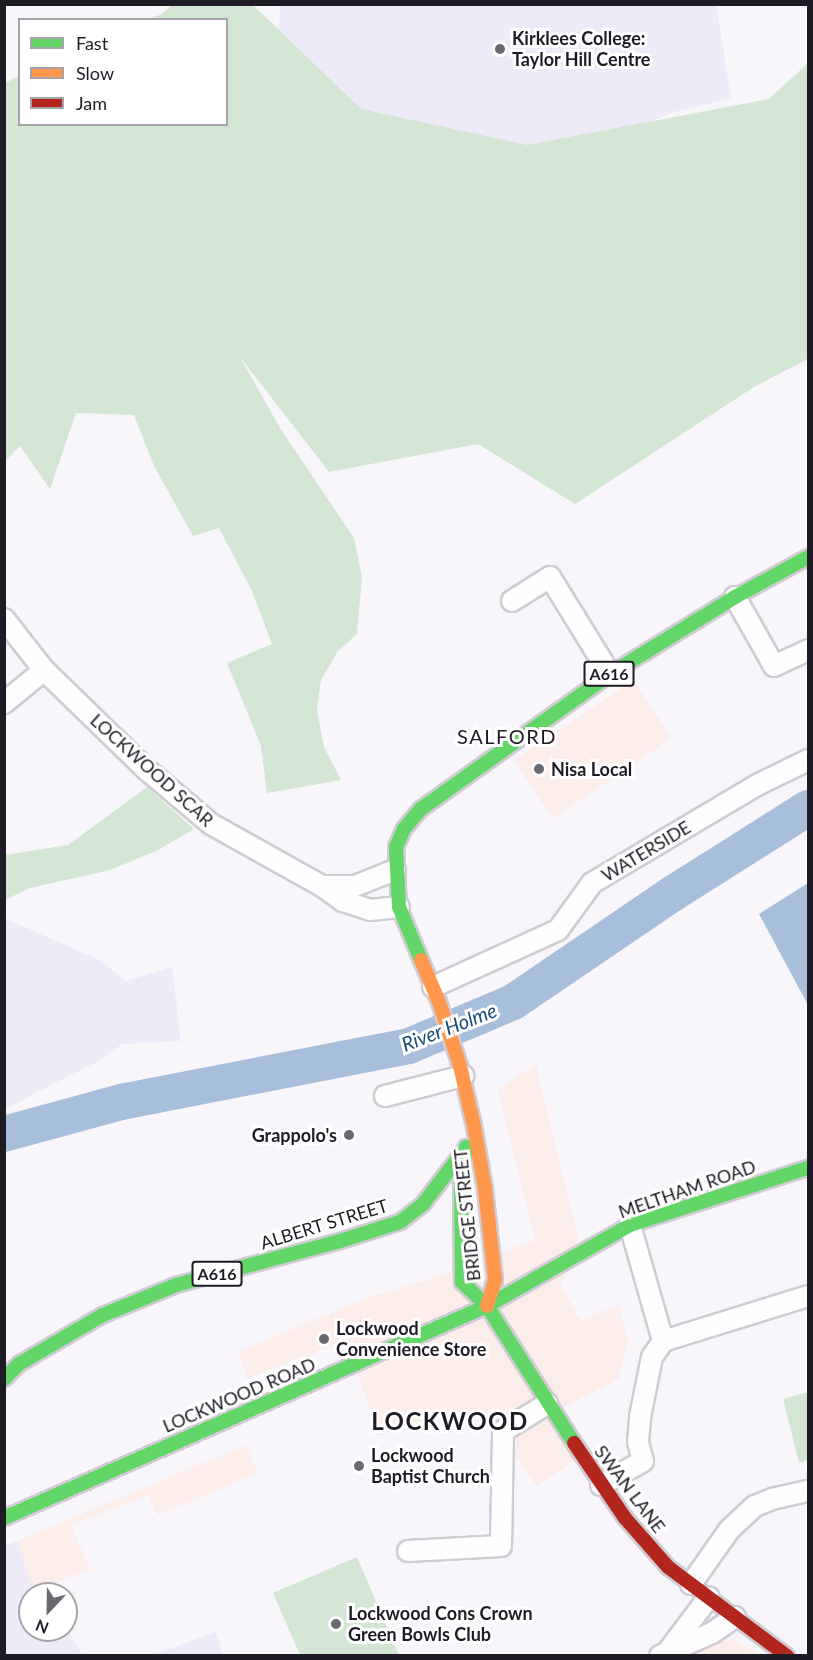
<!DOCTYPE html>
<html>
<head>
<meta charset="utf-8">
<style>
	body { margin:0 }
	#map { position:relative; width:813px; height:1660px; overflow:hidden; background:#f8f6fb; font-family:Lato,sans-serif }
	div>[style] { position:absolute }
	.commercial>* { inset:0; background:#fbedea; transform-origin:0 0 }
	.built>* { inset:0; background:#efeaf7 }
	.green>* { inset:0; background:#d3e5d3 }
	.water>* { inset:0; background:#a7bfda }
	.river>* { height:36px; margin:-18px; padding:0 18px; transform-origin:18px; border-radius:18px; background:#a7bfda }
	.roads { filter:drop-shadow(2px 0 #cfccd3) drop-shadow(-2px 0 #cfccd3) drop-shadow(0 2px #cfccd3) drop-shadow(0 -2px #cfccd3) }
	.street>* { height:20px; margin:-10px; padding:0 10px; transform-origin:10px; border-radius:10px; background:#fefefe }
	.fast>* { height:14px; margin:-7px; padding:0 7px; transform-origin:7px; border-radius:7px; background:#63d668 }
	.slow>* { height:14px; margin:-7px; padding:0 7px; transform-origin:7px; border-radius:7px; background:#ff974d }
	.jam>* { height:14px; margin:-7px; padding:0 7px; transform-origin:7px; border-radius:7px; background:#b3261e }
	.dots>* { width:16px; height:16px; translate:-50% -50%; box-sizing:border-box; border:3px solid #fff; border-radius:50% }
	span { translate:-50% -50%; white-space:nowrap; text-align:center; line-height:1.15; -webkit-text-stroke:6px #fff; paint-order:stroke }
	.shield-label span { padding:2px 4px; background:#fff; border:2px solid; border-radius:4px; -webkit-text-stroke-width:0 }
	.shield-label { font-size:16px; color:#1f1b25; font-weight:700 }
	.poi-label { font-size:18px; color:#1f1b25; font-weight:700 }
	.left { translate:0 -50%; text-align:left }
	.right { translate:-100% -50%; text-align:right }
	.street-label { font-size:18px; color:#1f1b25 }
	.neighbourhood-label { font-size:20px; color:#1f1b25; letter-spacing:1.5px }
	.water-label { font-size:20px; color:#184d7c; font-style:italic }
	.district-label { font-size:24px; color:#1f1b25; font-weight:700; letter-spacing:1.5px }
	.frame { position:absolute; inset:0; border:6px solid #1f1b25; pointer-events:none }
	.legend { position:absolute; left:18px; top:18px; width:210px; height:108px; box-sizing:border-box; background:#fff; border:2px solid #a5a4a8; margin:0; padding:8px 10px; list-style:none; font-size:18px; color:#1f1b25 }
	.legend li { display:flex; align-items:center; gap:12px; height:30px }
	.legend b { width:30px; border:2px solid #a5a4a8 }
	.north { position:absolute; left:18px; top:1582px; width:60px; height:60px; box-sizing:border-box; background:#fff; border:2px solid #a5a4a8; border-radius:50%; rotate:202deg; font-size:16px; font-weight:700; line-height:24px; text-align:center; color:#1f1b25 }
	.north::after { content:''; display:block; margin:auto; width:21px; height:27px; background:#6b6870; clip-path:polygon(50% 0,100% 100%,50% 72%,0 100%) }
</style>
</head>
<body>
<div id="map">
	<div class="commercial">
		<div style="left:633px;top:680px;width:70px;height:144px;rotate:56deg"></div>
		<div style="clip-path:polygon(536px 1064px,578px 1239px,561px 1286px,581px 1321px,618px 1304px,628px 1341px,619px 1379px,545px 1416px,575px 1460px,537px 1486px,484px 1412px,435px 1415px,380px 1435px,345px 1341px,248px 1378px,238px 1352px,368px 1297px,424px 1281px,535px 1240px,498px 1089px)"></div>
		<div style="clip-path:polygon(246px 1445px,258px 1473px,158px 1515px,148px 1495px,71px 1526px,90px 1569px,34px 1592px,17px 1541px)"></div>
		<div style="clip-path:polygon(732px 1639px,760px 1655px,689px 1655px,689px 1651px)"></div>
	</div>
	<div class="built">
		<div style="clip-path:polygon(716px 4px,731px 98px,674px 112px,568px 157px,272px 94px,281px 5px)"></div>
		<div style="clip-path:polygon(4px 918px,100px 960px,126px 981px,172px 967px,181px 1041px,122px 1044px,104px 1058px,5px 1109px)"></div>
		<div style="clip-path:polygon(17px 1541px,34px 1591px,44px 1587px,48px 1594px,30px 1594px,30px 1630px,66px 1630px,66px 1626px,82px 1655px,5px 1656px,5px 1546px)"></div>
		<div style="clip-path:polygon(216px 1632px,223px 1655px,152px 1655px)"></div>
	</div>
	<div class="green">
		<div style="clip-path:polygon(172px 5px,253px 5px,361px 109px,527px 145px,769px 99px,808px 63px,808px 359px,754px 387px,575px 504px,478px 444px,329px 472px,240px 357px,280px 428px,354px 538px,362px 577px,357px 634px,338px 651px,321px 680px,317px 710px,324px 747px,341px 780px,267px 793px,261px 746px,227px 663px,272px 644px,251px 589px,219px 528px,193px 536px,154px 466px,134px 415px,76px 413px,50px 489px,20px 446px,5px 461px,5px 83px,19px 76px,20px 124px,226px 124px,226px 20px,149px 19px,162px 14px)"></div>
		<div style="clip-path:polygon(147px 787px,194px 829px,156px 851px,110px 870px,30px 888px,5px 900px,5px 855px,68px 845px)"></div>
		<div style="clip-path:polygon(808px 1392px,808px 1460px,799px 1463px,783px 1399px)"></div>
		<div style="clip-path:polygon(357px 1557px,399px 1655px,300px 1655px,273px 1593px)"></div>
	</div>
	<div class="water">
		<div style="clip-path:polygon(808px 883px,808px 1005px,759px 914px)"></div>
	</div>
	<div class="river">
		<div style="left:4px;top:1134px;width:121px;rotate:-15.3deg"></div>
		<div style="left:121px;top:1102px;width:293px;rotate:-11deg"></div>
		<div style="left:409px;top:1046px;width:113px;rotate:-22.9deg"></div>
		<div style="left:513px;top:1002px;width:192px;rotate:-34.2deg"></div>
		<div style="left:672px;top:894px;width:161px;rotate:-32.3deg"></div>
	</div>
	<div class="roads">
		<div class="street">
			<div style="left:735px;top:597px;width:79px;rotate:60.5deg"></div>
			<div style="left:774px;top:666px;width:38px;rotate:-25deg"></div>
			<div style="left:512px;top:601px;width:45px;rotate:-32.3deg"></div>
			<div style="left:550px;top:577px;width:114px;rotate:58.3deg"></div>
			<div style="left:4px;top:619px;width:65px;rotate:51.9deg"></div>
			<div style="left:44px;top:670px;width:144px;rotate:44.2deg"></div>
			<div style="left:147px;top:770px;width:84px;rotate:40.2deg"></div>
			<div style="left:211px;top:824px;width:127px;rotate:29.2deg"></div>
			<div style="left:322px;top:886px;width:33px"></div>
			<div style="left:355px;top:886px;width:43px;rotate:-21.8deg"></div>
			<div style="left:4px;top:703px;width:52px;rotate:-39.5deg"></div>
			<div style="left:322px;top:886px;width:26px;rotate:36deg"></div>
			<div style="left:343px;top:901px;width:28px;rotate:18deg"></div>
			<div style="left:370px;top:910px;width:29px;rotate:-6deg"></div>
			<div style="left:433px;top:987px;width:137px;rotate:-24.5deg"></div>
			<div style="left:558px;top:930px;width:58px;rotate:-54.1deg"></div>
			<div style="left:592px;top:883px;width:192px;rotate:-30.7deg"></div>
			<div style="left:757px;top:785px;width:57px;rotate:-26.1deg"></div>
			<div style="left:385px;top:1096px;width:81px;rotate:-14.4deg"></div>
			<div style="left:630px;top:1225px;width:121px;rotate:74.1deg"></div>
			<div style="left:663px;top:1341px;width:152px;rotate:-17.2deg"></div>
			<div style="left:601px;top:1485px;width:48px;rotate:-29.7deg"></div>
			<div style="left:643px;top:1461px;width:20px;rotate:-105deg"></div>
			<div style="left:638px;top:1442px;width:25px;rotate:-85deg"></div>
			<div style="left:640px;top:1417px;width:61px;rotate:-78.7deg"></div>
			<div style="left:652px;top:1357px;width:19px;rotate:-55deg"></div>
			<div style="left:408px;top:1551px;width:93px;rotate:-3.1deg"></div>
			<div style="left:501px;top:1546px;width:115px;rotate:-89deg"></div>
			<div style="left:503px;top:1431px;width:52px;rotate:-31.5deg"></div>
			<div style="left:691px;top:1584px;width:67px;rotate:-54.7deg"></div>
			<div style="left:730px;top:1529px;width:34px;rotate:-43deg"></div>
			<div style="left:755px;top:1506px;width:18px;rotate:-22deg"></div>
			<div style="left:772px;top:1499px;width:37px;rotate:-13deg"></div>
			<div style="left:669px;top:1650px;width:66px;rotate:-53deg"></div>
			<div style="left:660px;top:1656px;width:57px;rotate:-23.9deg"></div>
			<div style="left:712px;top:1633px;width:28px;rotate:-35deg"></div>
		</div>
		<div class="fast">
			<div style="left:421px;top:960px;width:57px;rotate:-112.5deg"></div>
			<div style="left:399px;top:907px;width:60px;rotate:-92.9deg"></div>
			<div style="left:396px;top:847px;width:20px;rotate:-66deg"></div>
			<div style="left:404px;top:829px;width:26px;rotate:-50deg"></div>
			<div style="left:421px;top:809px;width:232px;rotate:-35.5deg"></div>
			<div style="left:610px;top:674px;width:147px;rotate:-31.6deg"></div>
			<div style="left:735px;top:597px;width:83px;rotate:-28.7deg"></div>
			<div style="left:466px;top:1147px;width:30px;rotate:99deg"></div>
			<div style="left:461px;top:1177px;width:105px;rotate:89.5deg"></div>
			<div style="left:462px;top:1282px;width:35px;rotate:44deg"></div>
			<div style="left:4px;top:1379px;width:21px;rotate:-45deg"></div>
			<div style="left:19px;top:1364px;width:97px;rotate:-30.3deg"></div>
			<div style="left:103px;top:1315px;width:79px;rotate:-22.3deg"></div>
			<div style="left:176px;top:1285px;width:167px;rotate:-15deg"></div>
			<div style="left:337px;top:1242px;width:66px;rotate:-17.6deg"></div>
			<div style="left:400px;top:1222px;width:29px;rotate:-38deg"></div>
			<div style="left:423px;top:1204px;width:66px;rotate:-52.4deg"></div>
			<div style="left:574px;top:1443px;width:162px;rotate:-122.4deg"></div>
			<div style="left:487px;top:1306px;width:164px;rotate:-29.5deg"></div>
			<div style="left:630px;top:1225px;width:187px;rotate:-17.8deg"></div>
			<div style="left:4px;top:1518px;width:527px;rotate:-23.7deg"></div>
		</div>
		<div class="slow">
			<div style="left:421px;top:960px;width:46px;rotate:66.8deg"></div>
			<div style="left:439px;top:1002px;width:67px;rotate:71.8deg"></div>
			<div style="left:460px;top:1066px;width:62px;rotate:76.9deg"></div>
			<div style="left:474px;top:1126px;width:64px;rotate:80.1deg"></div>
			<div style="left:485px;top:1189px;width:92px;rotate:83.7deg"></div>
			<div style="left:495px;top:1280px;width:27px;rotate:107deg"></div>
		</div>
		<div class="jam">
			<div style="left:574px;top:1443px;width:91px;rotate:55.8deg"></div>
			<div style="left:625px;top:1518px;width:65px;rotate:48.7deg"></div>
			<div style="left:668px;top:1567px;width:149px;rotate:36.8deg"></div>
		</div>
	</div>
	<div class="dots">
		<div style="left:500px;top:49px;background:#6b6870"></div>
		<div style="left:539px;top:769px;background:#6b6870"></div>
		<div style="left:349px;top:1135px;background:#6b6870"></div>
		<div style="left:324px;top:1339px;background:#6b6870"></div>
		<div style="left:359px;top:1466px;background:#6b6870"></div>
		<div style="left:336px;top:1624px;background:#6b6870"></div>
	</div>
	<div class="shield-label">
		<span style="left:609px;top:674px">A616</span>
		<span style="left:217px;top:1274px">A616</span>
	</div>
	<div class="poi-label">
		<span class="left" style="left:512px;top:49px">Kirklees College:<br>Taylor Hill Centre</span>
		<span class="left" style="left:551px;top:769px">Nisa Local</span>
		<span class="right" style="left:337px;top:1135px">Grappolo's</span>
		<span class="left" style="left:336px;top:1339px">Lockwood<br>Convenience Store</span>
		<span class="left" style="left:371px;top:1466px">Lockwood<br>Baptist Church</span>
		<span class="left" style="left:348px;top:1624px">Lockwood Cons Crown<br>Green Bowls Club</span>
	</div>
	<div class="street-label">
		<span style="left:152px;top:770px;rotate:42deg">LOCKWOOD SCAR</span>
		<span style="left:646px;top:851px;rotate:-31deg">WATERSIDE</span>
		<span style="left:687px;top:1189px;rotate:-19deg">MELTHAM ROAD</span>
		<span style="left:467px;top:1215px;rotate:-96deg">BRIDGE STREET</span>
		<span style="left:324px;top:1224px;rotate:-17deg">ALBERT STREET</span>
		<span style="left:239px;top:1395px;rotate:-23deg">LOCKWOOD ROAD</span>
		<span style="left:630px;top:1489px;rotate:53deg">SWAN LANE</span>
	</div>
	<div class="neighbourhood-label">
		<span style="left:507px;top:736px">SALFORD</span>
	</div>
	<div class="water-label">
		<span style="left:449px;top:1027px;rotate:-21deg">River Holme</span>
	</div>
	<div class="district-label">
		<span style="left:450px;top:1421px">LOCKWOOD</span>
	</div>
	<div class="frame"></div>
	<ul class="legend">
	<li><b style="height:8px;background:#63d668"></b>Fast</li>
	<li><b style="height:8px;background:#ff974d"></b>Slow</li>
	<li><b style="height:8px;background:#b3261e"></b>Jam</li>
	</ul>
	<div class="north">N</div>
</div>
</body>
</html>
